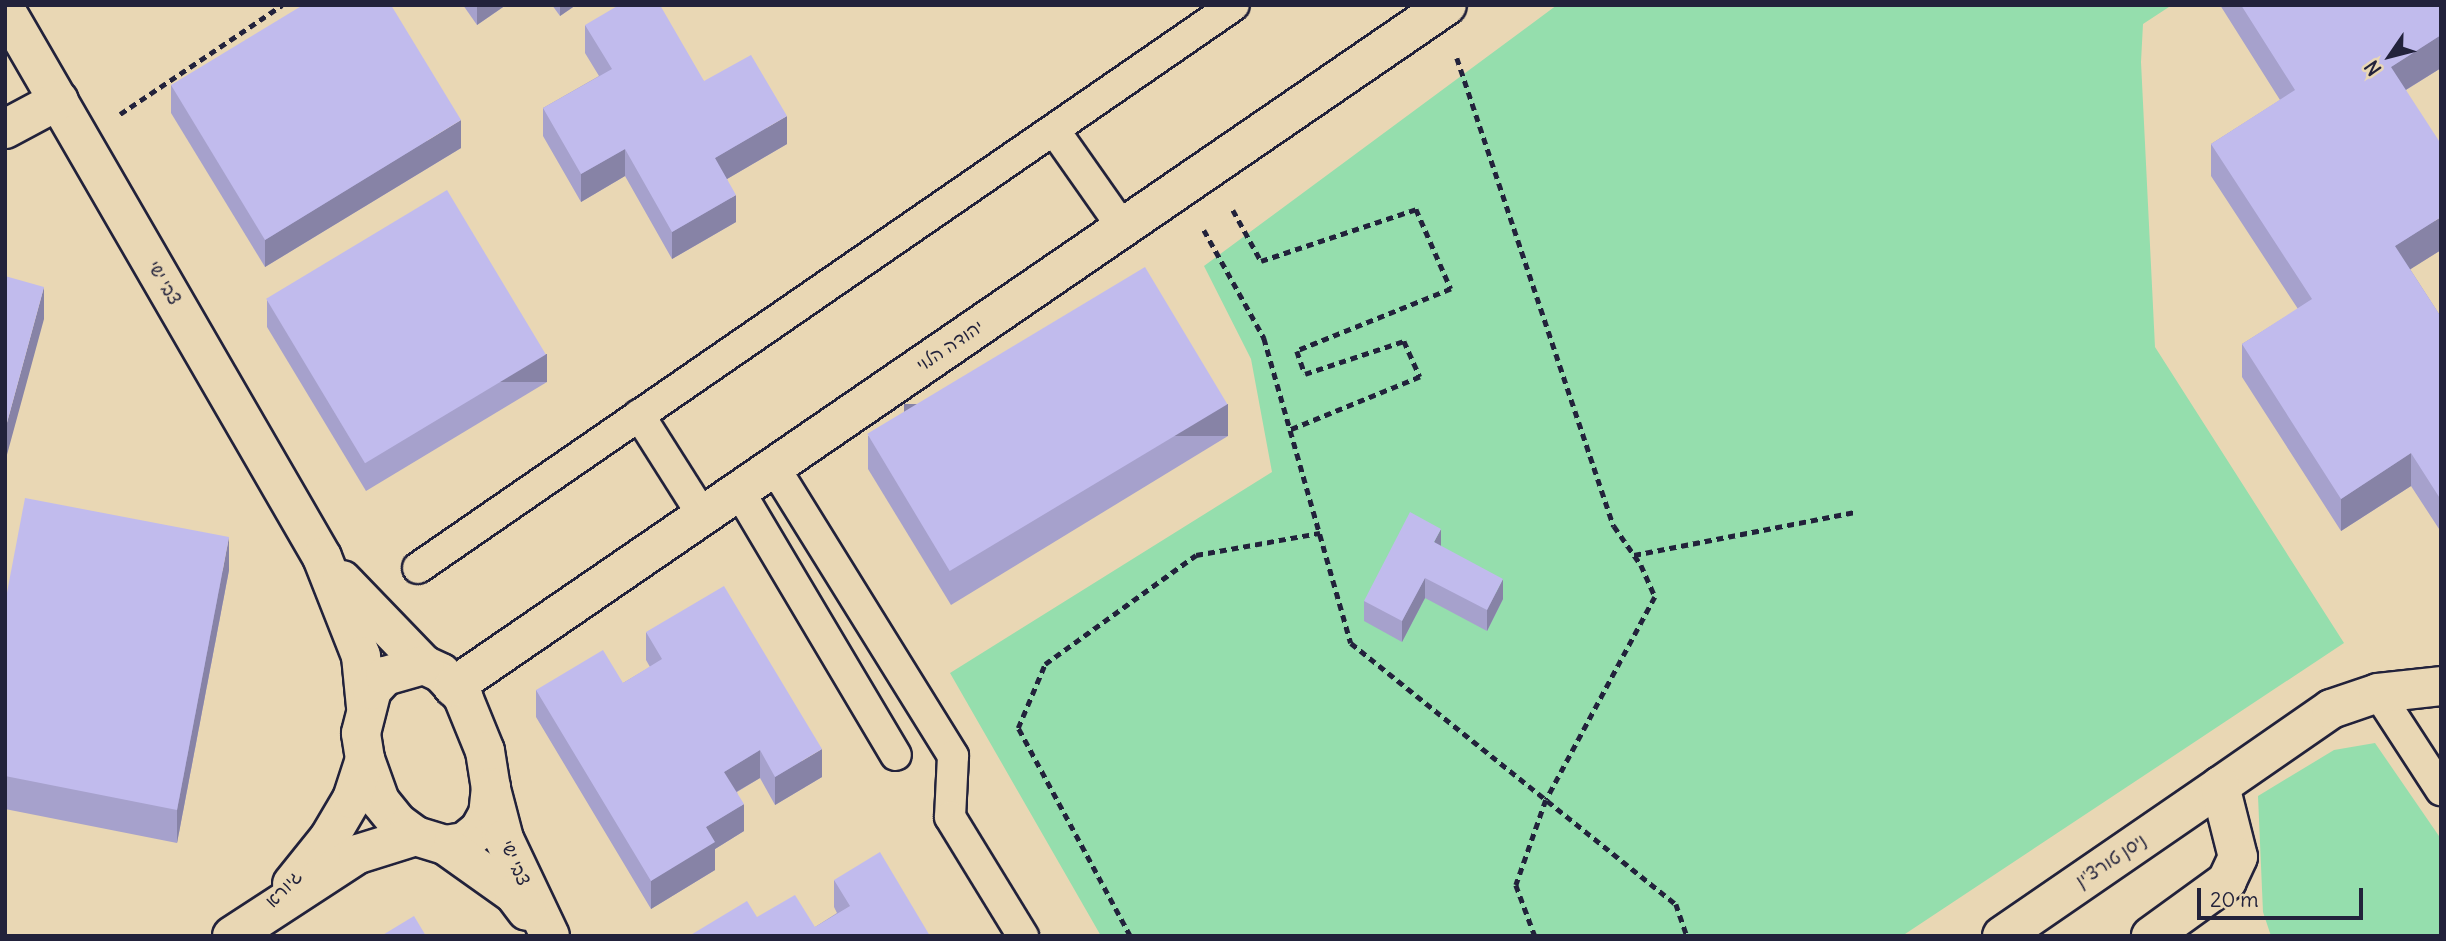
<!DOCTYPE html>
<html>
<head>
<meta charset="utf-8">
<style>
	body { margin:0 }
	#map { position:relative; width:2446px; height:941px; overflow:hidden; background:#e9d7b4; font-family:Delius,"Playpen Sans Hebrew",sans-serif }
	div>[style] { position:absolute }
	.green>* { inset:0; background:#95dead }
	.path>* { height:4.5px; margin-top:-2.25px; transform-origin:0; background:repeating-linear-gradient(90deg,#22223b 0 7px,transparent 0 12px) }
	.roads { filter:drop-shadow(2px 0 #22223b) drop-shadow(-2px 0 #22223b) drop-shadow(0 2px #22223b) drop-shadow(0 -2px #22223b) }
	.lane>* { height:30px; margin:-15px; padding:0 15px; transform-origin:15px; border-radius:15px; background:#e9d7b4 }
	.street>* { height:38px; margin:-19px; padding:0 19px; transform-origin:19px; border-radius:19px; background:#e9d7b4 }
	.wall>* { inset:0; background:#a6a1cc }
	.shaded-wall>* { inset:0; background:#8783a6; transform-origin:0 0 }
	.building>* { inset:0; background:#c1bbed; transform-origin:0 0 }
	span { translate:-50% -50%; white-space:nowrap; text-align:center; line-height:1.15; -webkit-text-stroke:5px #e9d7b4; paint-order:stroke }
	.street-label { font-size:18px; color:#22223b }
	.frame { position:absolute; inset:0; border:7px solid #22223b; pointer-events:none }
	.north { position:absolute; left:2355px; top:21px; width:70px; height:70px; -webkit-text-stroke:5px #e9d7b4; paint-order:stroke; rotate:235deg; font-size:19px; font-weight:700; line-height:28px; text-align:center; color:#22223b }
	.north::after { content:''; display:block; margin:auto; width:24px; height:32px; background:#22223b; clip-path:polygon(50% 0,100% 100%,50% 72%,0 100%) }
	.scale { position:absolute; left:2197px; top:888px; width:166px; height:32px; box-sizing:border-box; border:4px solid #22223b; border-top:0; padding-left:9px; font-size:21px; line-height:24px; white-space:nowrap; color:#22223b; -webkit-text-stroke:5px #e9d7b4; paint-order:stroke }
</style>
</head>
<body>
<div id="map">
	<div class="green">
		<div style="clip-path:polygon(1557px 5px,2172px 5px,2143px 24px,2141px 62px,2155px 347px,2344px 643px,1902px 936px,1101px 936px,950px 673px,1272px 472px,1251px 359px,1204px 266px)"></div>
		<div style="clip-path:polygon(2375px 743px,2441px 839px,2441px 936px,2271px 936px,2263px 912px,2258px 796px,2334px 750px)"></div>
	</div>
	<div class="path">
		<div style="left:1457px;top:58px;width:494px;rotate:71.5deg"></div>
		<div style="left:1614px;top:526px;width:47px;rotate:55.3deg"></div>
		<div style="left:1641px;top:565px;width:35px;rotate:66deg"></div>
		<div style="left:1655px;top:597px;width:230px;rotate:118.2deg"></div>
		<div style="left:1546px;top:800px;width:90px;rotate:109.4deg"></div>
		<div style="left:1516px;top:885px;width:54px;rotate:69.6deg"></div>
		<div style="left:120px;top:114px;width:195px;rotate:-33.9deg"></div>
		<div style="left:1233px;top:210px;width:58px;rotate:61.2deg"></div>
		<div style="left:1261px;top:261px;width:163px;rotate:-18.5deg"></div>
		<div style="left:1416px;top:209px;width:87px;rotate:66.4deg"></div>
		<div style="left:1451px;top:289px;width:166px;rotate:158.1deg"></div>
		<div style="left:1297px;top:351px;width:24px;rotate:71deg"></div>
		<div style="left:1305px;top:374px;width:104px;rotate:-18.4deg"></div>
		<div style="left:1404px;top:341px;width:39px;rotate:66deg"></div>
		<div style="left:1420px;top:377px;width:140px;rotate:157.8deg"></div>
		<div style="left:1204px;top:230px;width:124px;rotate:60.9deg"></div>
		<div style="left:1264px;top:338px;width:317px;rotate:74.1deg"></div>
		<div style="left:1351px;top:643px;width:417px;rotate:38.8deg"></div>
		<div style="left:1676px;top:904px;width:34px;rotate:71deg"></div>
		<div style="left:1634px;top:555px;width:225px;rotate:-11deg"></div>
		<div style="left:1130px;top:936px;width:236px;rotate:-118.3deg"></div>
		<div style="left:1018px;top:728px;width:69px;rotate:-67.1deg"></div>
		<div style="left:1045px;top:664px;width:186px;rotate:-35.8deg"></div>
		<div style="left:1196px;top:555px;width:126px;rotate:-10.1deg"></div>
	</div>
	<div class="roads">
		<div class="lane">
			<div style="left:1054px;top:130px;width:120px;rotate:54.9deg"></div>
			<div style="left:639px;top:415px;width:120px;rotate:57.6deg"></div>
			<div style="left:774px;top:467px;width:340px;rotate:58.2deg"></div>
			<div style="left:953px;top:756px;width:61px;rotate:92.8deg"></div>
			<div style="left:950px;top:817px;width:140px;rotate:58.5deg"></div>
			<div style="left:739px;top:491px;width:307px;rotate:59.3deg"></div>
			<div style="left:418px;top:568px;width:991px;rotate:-34.6deg"></div>
			<div style="left:2378px;top:693px;width:116px;rotate:57deg"></div>
		</div>
		<div class="street">
			<div style="left:5px;top:9px;width:633px;rotate:59.95deg"></div>
			<div style="left:322px;top:557px;width:106px;rotate:68.5deg"></div>
			<div style="left:361px;top:656px;width:51px;rotate:84.4deg"></div>
			<div style="left:5px;top:129px;width:61px;rotate:-28.2deg"></div>
			<div style="left:342px;top:580px;width:118px;rotate:46deg"></div>
			<div style="left:424px;top:665px;width:19px;rotate:25deg"></div>
			<div style="left:441px;top:673px;width:33px;rotate:47deg"></div>
			<div style="left:463px;top:697px;width:58px;rotate:67.8deg"></div>
			<div style="left:485px;top:751px;width:36px;rotate:81deg"></div>
			<div style="left:491px;top:787px;width:27px;rotate:96deg"></div>
			<div style="left:488px;top:814px;width:18px;rotate:119deg"></div>
			<div style="left:479px;top:830px;width:19px;rotate:141deg"></div>
			<div style="left:464px;top:842px;width:19px;rotate:171deg"></div>
			<div style="left:445px;top:845px;width:30px;rotate:-163deg"></div>
			<div style="left:416px;top:836px;width:24px;rotate:-144deg"></div>
			<div style="left:397px;top:822px;width:27px;rotate:-129deg"></div>
			<div style="left:380px;top:801px;width:45px;rotate:-109.7deg"></div>
			<div style="left:365px;top:759px;width:26px;rotate:-99deg"></div>
			<div style="left:361px;top:733px;width:44px;rotate:-75.7deg"></div>
			<div style="left:372px;top:690px;width:19px;rotate:-47deg"></div>
			<div style="left:385px;top:676px;width:41px;rotate:-15.8deg"></div>
			<div style="left:453px;top:687px;width:1205px;rotate:-34.45deg"></div>
			<div style="left:2220px;top:786px;width:135px;rotate:-34.7deg"></div>
			<div style="left:2331px;top:709px;width:50px;rotate:-18.8deg"></div>
			<div style="left:2378px;top:693px;width:63px;rotate:-6.3deg"></div>
			<div style="left:491px;top:789px;width:52px;rotate:75.4deg"></div>
			<div style="left:504px;top:839px;width:107px;rotate:64.6deg"></div>
			<div style="left:445px;top:845px;width:85px;rotate:35.4deg"></div>
			<div style="left:514px;top:894px;width:21px;rotate:53deg"></div>
			<div style="left:292px;top:884px;width:59px;rotate:-51.2deg"></div>
			<div style="left:329px;top:838px;width:45px;rotate:-59.5deg"></div>
			<div style="left:352px;top:799px;width:42px;rotate:-72deg"></div>
			<div style="left:232px;top:936px;width:150px;rotate:-33.1deg"></div>
			<div style="left:358px;top:854px;width:61px;rotate:-17.2deg"></div>
			<div style="left:2002px;top:936px;width:265px;rotate:-34.5deg"></div>
			<div style="left:2220px;top:786px;width:73px;rotate:75.8deg"></div>
			<div style="left:2238px;top:857px;width:26px;rotate:115deg"></div>
			<div style="left:2227px;top:881px;width:94px;rotate:144.1deg"></div>
		</div>
	</div>
	<div class="wall">
		<div style="clip-path:polygon(463px 5px,506px 5px,477px 25px)"></div>
		<div style="clip-path:polygon(552px 5px,576px 5px,560px 16px)"></div>
		<div style="clip-path:polygon(2220px 5px,2441px 5px,2441px 68px,2406px 90px,2441px 250px,2410px 269px,2441px 317px,2441px 532px,2411px 486px,2341px 531px,2242px 377px,2242px 344px,2298px 309px,2211px 176px,2211px 144px,2280px 100px)"></div>
		<div style="clip-path:polygon(585px 25px,704px 81px,787px 144px,727px 179px,736px 222px,672px 259px,625px 176px,581px 202px,543px 136px,543px 108px,599px 76px,585px 53px)"></div>
		<div style="clip-path:polygon(171px 85px,461px 148px,265px 267px,171px 113px)"></div>
		<div style="clip-path:polygon(267px 300px,547px 382px,366px 491px,267px 327px)"></div>
		<div style="clip-path:polygon(868px 436px,1228px 436px,951px 605px,868px 469px)"></div>
		<div style="clip-path:polygon(1441px 546px,1503px 599px,1487px 631px,1425px 598px,1402px 642px,1364px 621px,1364px 601px)"></div>
		<div style="clip-path:polygon(229px 570px,177px 843px,5px 809px,5px 603px)"></div>
		<div style="clip-path:polygon(646px 632px,822px 777px,775px 805px,760px 778px,737px 792px,744px 831px,715px 849px,715px 870px,651px 909px,536px 717px,536px 690px,623px 683px,650px 667px,646px 660px)"></div>
		<div style="clip-path:polygon(834px 880px,930px 936px,689px 936px,815px 927px,837px 913px,834px 907px)"></div>
	</div>
	<div class="shaded-wall">
		<div style="clip-path:polygon(477px 5px,506px 5px,477px 25px)"></div>
		<div style="clip-path:polygon(560px 5px,576px 5px,560px 16px)"></div>
		<div style="clip-path:polygon(2441px 35px,2441px 68px,2391px 99px,2391px 67px)"></div>
		<div style="clip-path:polygon(787px 116px,787px 144px,715px 186px,715px 158px)"></div>
		<div style="clip-path:polygon(461px 120px,461px 148px,265px 267px,265px 240px)"></div>
		<div style="clip-path:polygon(625px 149px,625px 176px,581px 202px,581px 174px)"></div>
		<div style="clip-path:polygon(736px 195px,736px 222px,672px 259px,672px 232px)"></div>
		<div style="clip-path:polygon(2441px 217px,2441px 250px,2395px 279px,2395px 246px)"></div>
		<div style="clip-path:polygon(44px 287px,44px 319px,5px 462px,5px 430px)"></div>
		<div style="left:547px;top:354px;width:28px;height:211px;rotate:90deg"></div>
		<div style="left:1228px;top:404px;width:32px;height:324px;rotate:90deg"></div>
		<div style="clip-path:polygon(2411px 453px,2411px 486px,2341px 531px,2341px 499px)"></div>
		<div style="clip-path:polygon(1441px 529px,1441px 549px,1434px 542px)"></div>
		<div style="clip-path:polygon(229px 537px,229px 570px,177px 843px,177px 810px)"></div>
		<div style="clip-path:polygon(1425px 578px,1425px 598px,1402px 642px,1402px 621px)"></div>
		<div style="clip-path:polygon(1503px 579px,1503px 599px,1487px 631px,1487px 610px)"></div>
		<div style="clip-path:polygon(822px 749px,822px 777px,775px 805px,775px 777px)"></div>
		<div style="clip-path:polygon(760px 750px,760px 778px,724px 799px,724px 772px)"></div>
		<div style="clip-path:polygon(744px 804px,744px 831px,715px 849px,715px 870px,651px 909px,651px 881px,706px 827px)"></div>
	</div>
	<div class="building">
		<div style="clip-path:polygon(303px 5px,391px 5px,461px 120px,265px 240px,171px 85px)"></div>
		<div style="clip-path:polygon(619px 5px,660px 5px,704px 81px,751px 55px,787px 116px,715px 158px,736px 195px,672px 232px,625px 149px,581px 174px,543px 108px,612px 69px,585px 25px)"></div>
		<div style="clip-path:polygon(2241px 5px,2441px 5px,2441px 35px,2391px 67px,2441px 144px,2441px 217px,2395px 246px,2441px 317px,2441px 500px,2411px 453px,2341px 499px,2242px 344px,2312px 299px,2211px 144px,2295px 90px)"></div>
		<div style="left:447px;top:190px;width:192px;height:211px;rotate:59deg"></div>
		<div style="left:1145px;top:267px;width:160px;height:324px;rotate:59deg"></div>
		<div style="clip-path:polygon(5px 276px,44px 287px,5px 430px)"></div>
		<div style="clip-path:polygon(25px 498px,229px 537px,177px 810px,5px 776px,5px 603px)"></div>
		<div style="clip-path:polygon(1410px 512px,1441px 529px,1434px 542px,1503px 579px,1487px 610px,1425px 578px,1402px 621px,1364px 601px)"></div>
		<div style="clip-path:polygon(724px 586px,822px 749px,775px 777px,760px 750px,724px 772px,744px 804px,706px 827px,715px 842px,651px 881px,536px 690px,603px 650px,623px 683px,662px 659px,646px 632px)"></div>
		<div style="clip-path:polygon(880px 852px,930px 936px,689px 936px,747px 901px,757px 917px,795px 895px,815px 927px,850px 906px,834px 880px)"></div>
		<div style="clip-path:polygon(414px 916px,426px 936px,381px 936px)"></div>
	</div>
	<div class="street-label">
		<span style="left:164px;top:283px;rotate:60deg">צבי ישי</span>
		<span style="left:950px;top:346px;rotate:-34deg">יהודה הלוי</span>
		<span style="left:2111px;top:861px;rotate:-34deg">ניסן טורצ'ין</span>
		<span style="left:515px;top:863px;rotate:67deg">צבי ישי</span>
		<span style="left:284px;top:889px;rotate:-46deg">גיורא</span>
	</div>
	<div class="frame"></div>
	<div class="north">N</div>
	<div class="scale">20 m</div>
</div>
</body>
</html>
